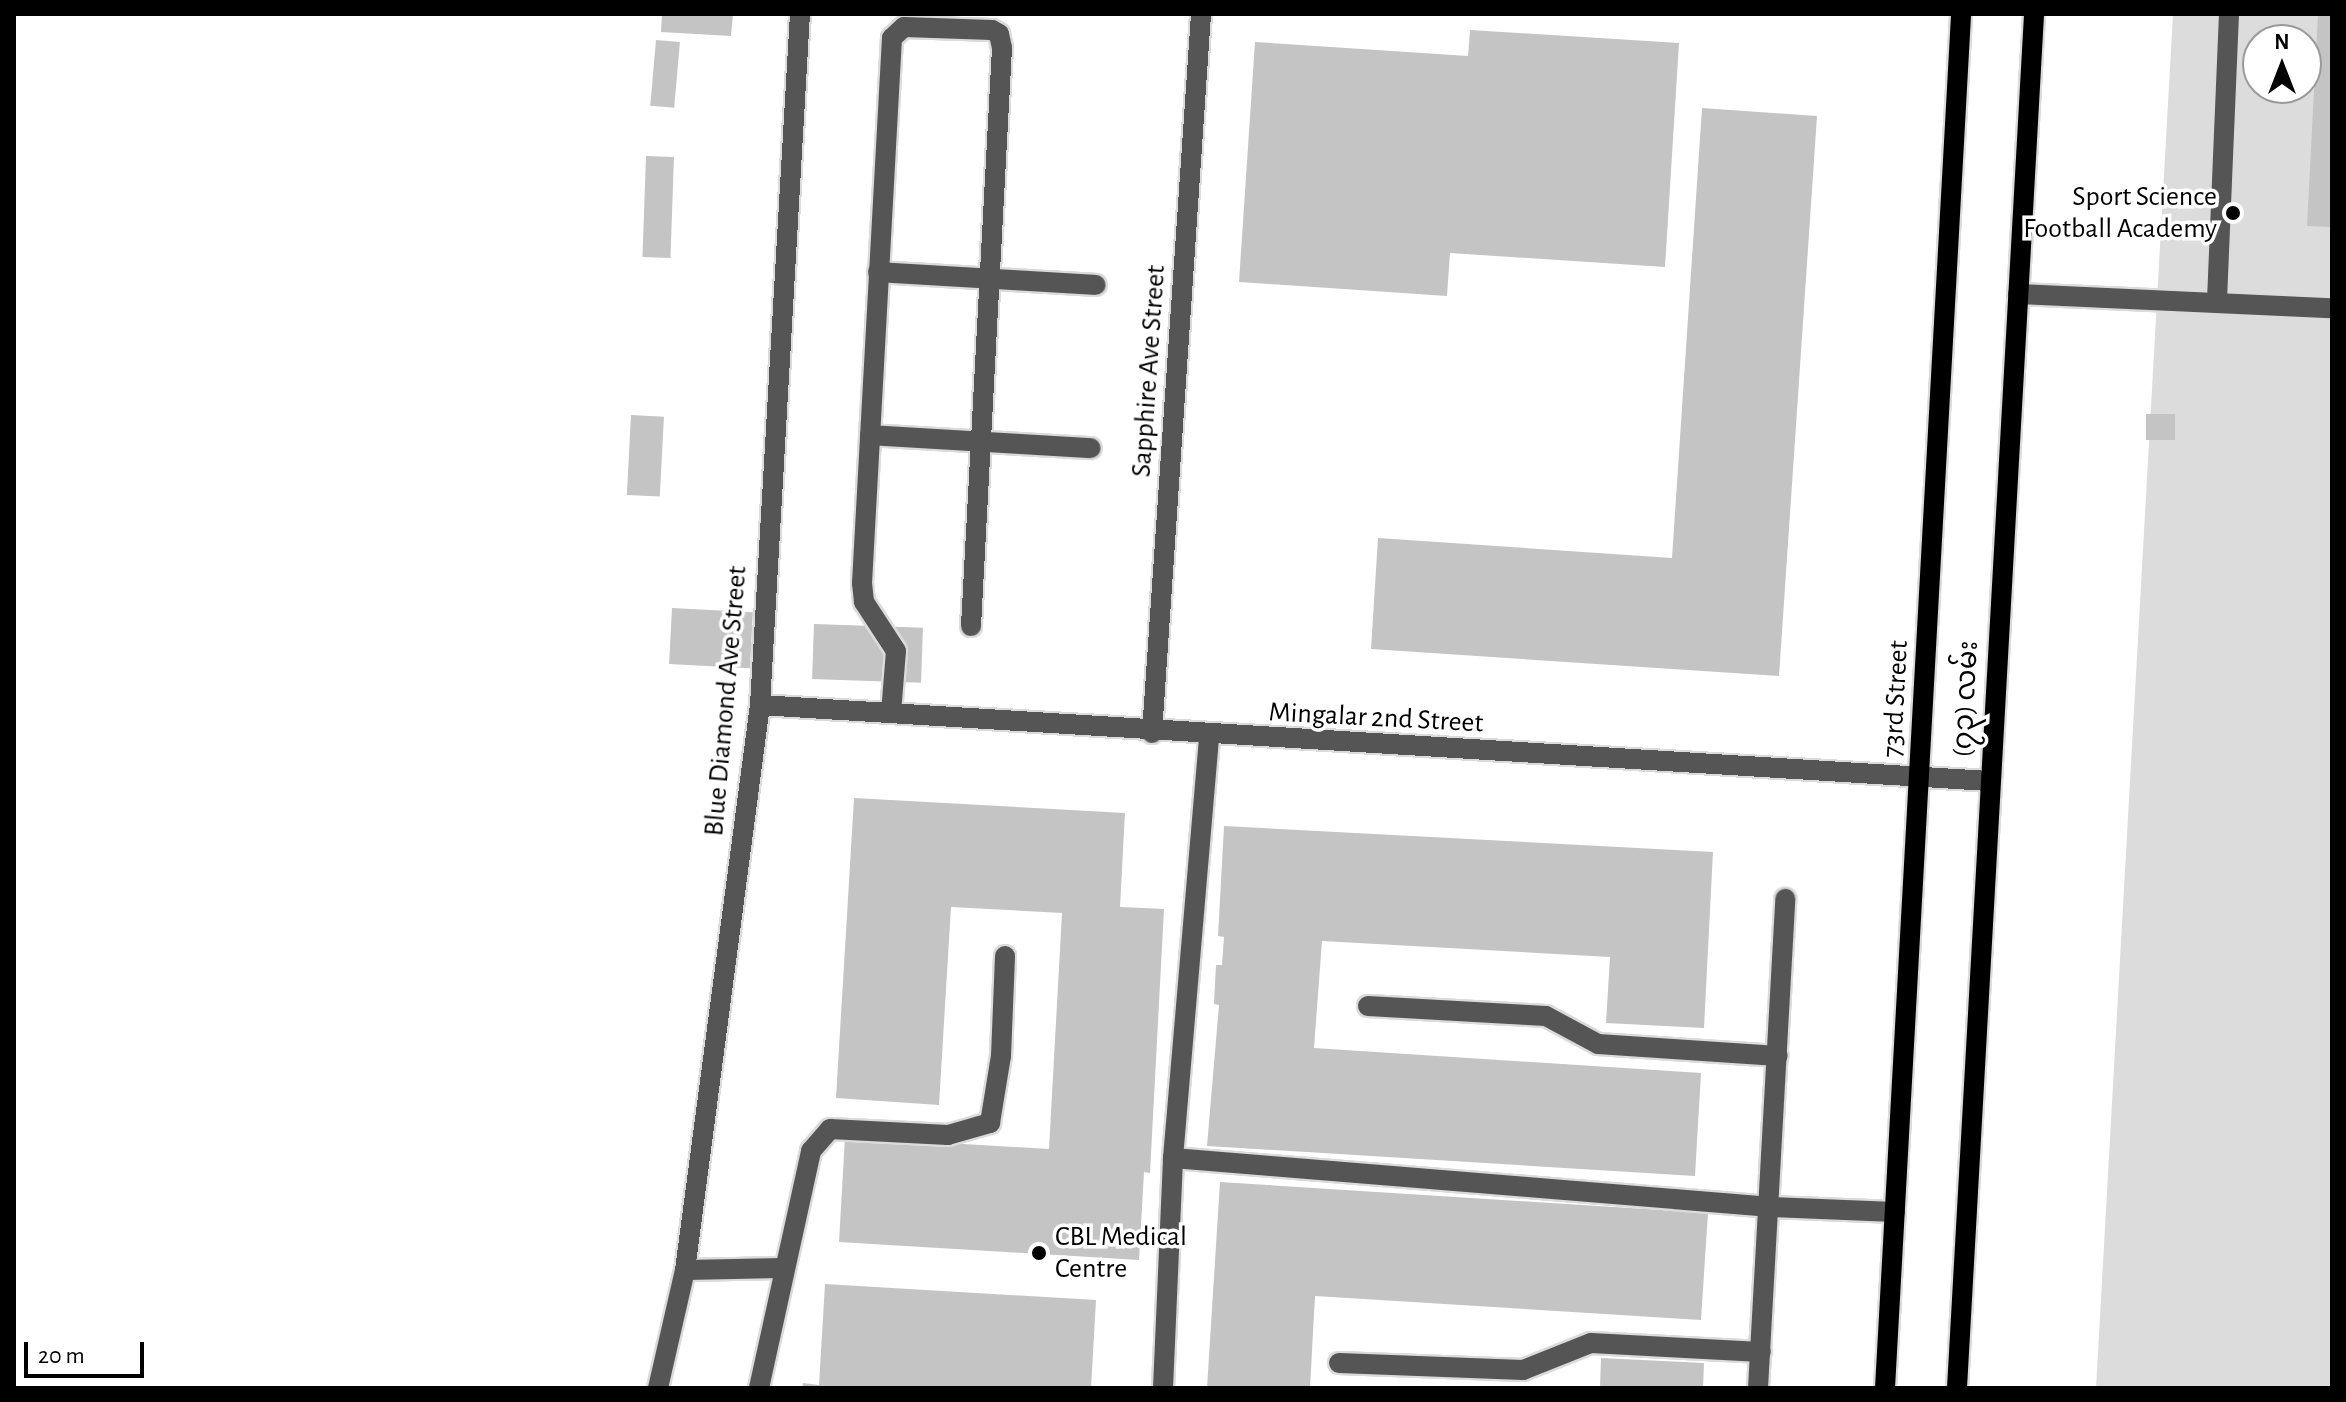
<!DOCTYPE html>
<html>
<head>
<meta charset="utf-8">
<style>
	body { margin:0 }
	#map { position:relative; width:2346px; height:1402px; overflow:hidden; background:#fff; font-family:"Alegreya Sans","Noto Sans Myanmar",sans-serif }
	div>[style] { position:absolute }
	.green>* { inset:0; background:#dcdcdc }
	.building>* { inset:0; background:#c4c4c4; transform-origin:0 0 }
	.roads { filter:drop-shadow(2px 0 #dbdbdb) drop-shadow(-2px 0 #dbdbdb) drop-shadow(0 2px #dbdbdb) drop-shadow(0 -2px #dbdbdb) }
	.minor>* { height:20px; margin:-10px; padding:0 10px; transform-origin:10px; border-radius:10px; background:#555 }
	.major>* { height:20px; margin:-10px; padding:0 10px; transform-origin:10px; border-radius:10px; background:#000 }
	.dots>* { width:22px; height:22px; translate:-50% -50%; box-sizing:border-box; border:4px solid #fff; border-radius:50% }
	span { translate:-50% -50%; white-space:nowrap; text-align:center; line-height:1.15; -webkit-text-stroke:7px #fff; paint-order:stroke }
	.poi-label { font-size:28px; color:#000 }
	.right { translate:-100% -50%; text-align:right }
	.left { translate:0 -50%; text-align:left }
	.street-label { font-size:28px; color:#000 }
	.frame { position:absolute; inset:0; border:16px solid #000; pointer-events:none }
	.north { position:absolute; left:2242px; top:24px; width:80px; height:80px; box-sizing:border-box; background:#fff; border:2px solid #999; border-radius:50%; rotate:0deg; font-size:22px; font-weight:700; line-height:32px; text-align:center; color:#000 }
	.north::after { content:''; display:block; margin:auto; width:28px; height:36px; background:#000; clip-path:polygon(50% 0,100% 100%,50% 72%,0 100%) }
	.scale { position:absolute; left:24px; top:1342px; width:120px; height:36px; box-sizing:border-box; border:4px solid #000; border-top:0; padding-left:10px; font-size:24px; line-height:28px; white-space:nowrap; color:#000; -webkit-text-stroke:6px #fff; paint-order:stroke }
</style>
</head>
<body>
<div id="map">
	<div class="green">
		<div style="clip-path:polygon(evenodd,2173px 14px,2332px 14px,2332px 1388px,2096px 1388px,2173px 14px,2258px 40px,2306px 40px,2306px 88px,2258px 88px,2258px 40px)"></div>
	</div>
	<div class="building">
		<div style="clip-path:polygon(662px 14px,733px 14px,731px 36px,661px 32px)"></div>
		<div style="clip-path:polygon(2318px 14px,2332px 14px,2332px 227px,2307px 226px)"></div>
		<div style="clip-path:polygon(1470px 30px,1679px 43px,1665px 267px,1450px 253px,1447px 296px,1239px 282px,1255px 42px,1468px 56px)"></div>
		<div style="left:656px;top:40px;width:24px;height:66px;rotate:5deg"></div>
		<div style="clip-path:polygon(1702px 108px,1817px 116px,1779px 676px,1371px 649px,1378px 538px,1672px 558px)"></div>
		<div style="left:646px;top:156px;width:28px;height:101px;rotate:2deg"></div>
		<div style="left:2175px;top:414px;width:26px;height:29px;rotate:90deg"></div>
		<div style="left:631px;top:415px;width:33px;height:80px;rotate:3deg"></div>
		<div style="left:672px;top:608px;width:81px;height:56px;rotate:3deg"></div>
		<div style="left:814px;top:624px;width:109px;height:55px;rotate:2deg"></div>
		<div style="clip-path:polygon(854px 798px,1125px 813px,1120px 907px,1164px 909px,1150px 1173px,1144px 1172px,1139px 1260px,839px 1242px,845px 1137px,1049px 1149px,1062px 913px,951px 907px,939px 1105px,836px 1098px)"></div>
		<div style="clip-path:polygon(1224px 826px,1713px 852px,1704px 1028px,1606px 1023px,1610px 957px,1322px 941px,1314px 1048px,1701px 1073px,1695px 1176px,1207px 1146px,1219px 1005px,1214px 1004px,1216px 965px,1222px 965px,1224px 937px,1218px 936px)"></div>
		<div style="clip-path:polygon(1220px 1182px,1708px 1213px,1701px 1320px,1315px 1296px,1310px 1388px,1207px 1388px)"></div>
		<div style="clip-path:polygon(825px 1284px,1096px 1300px,1091px 1388px,802px 1388px,803px 1383px,819px 1385px)"></div>
		<div style="clip-path:polygon(1601px 1358px,1704px 1363px,1703px 1388px,1600px 1388px)"></div>
	</div>
	<div class="roads">
		<div class="minor">
			<div style="left:878px;top:272px;width:218px;rotate:3.4deg"></div>
			<div style="left:2018px;top:294px;width:314px;rotate:2.6deg"></div>
			<div style="left:2217px;top:300px;width:286px;rotate:-87.6deg"></div>
			<div style="left:870px;top:435px;width:221px;rotate:3.4deg"></div>
			<div style="left:760px;top:705px;width:1232px;rotate:3.54deg"></div>
			<div style="left:891px;top:713px;width:62px;rotate:-85.4deg"></div>
			<div style="left:896px;top:651px;width:59px;rotate:-123.1deg"></div>
			<div style="left:864px;top:602px;width:19px;rotate:-96deg"></div>
			<div style="left:862px;top:583px;width:546px;rotate:-86.85deg"></div>
			<div style="left:892px;top:38px;width:16px;rotate:-43deg"></div>
			<div style="left:904px;top:27px;width:88px;rotate:2deg"></div>
			<div style="left:992px;top:30px;width:8px;rotate:30deg"></div>
			<div style="left:999px;top:34px;width:14px;rotate:78deg"></div>
			<div style="left:1002px;top:48px;width:579px;rotate:93.07deg"></div>
			<div style="left:1152px;top:733px;width:721px;rotate:-86.1deg"></div>
			<div style="left:1368px;top:1006px;width:178px;rotate:3.2deg"></div>
			<div style="left:1546px;top:1016px;width:59px;rotate:28.3deg"></div>
			<div style="left:1598px;top:1044px;width:180px;rotate:3.8deg"></div>
			<div style="left:1173px;top:1158px;width:600px;rotate:4.68deg"></div>
			<div style="left:1771px;top:1207px;width:124px;rotate:2.3deg"></div>
			<div style="left:685px;top:1270px;width:98px;rotate:-1.2deg"></div>
			<div style="left:1339px;top:1363px;width:184px;rotate:2.2deg"></div>
			<div style="left:1523px;top:1370px;width:73px;rotate:-21.7deg"></div>
			<div style="left:1591px;top:1343px;width:170px;rotate:3deg"></div>
			<div style="left:658px;top:1388px;width:121px;rotate:-77.1deg"></div>
			<div style="left:685px;top:1270px;width:570px;rotate:-82.44deg"></div>
			<div style="left:760px;top:705px;width:692px;rotate:-86.69deg"></div>
			<div style="left:759px;top:1388px;width:243px;rotate:-77.6deg"></div>
			<div style="left:811px;top:1151px;width:29px;rotate:-49deg"></div>
			<div style="left:830px;top:1129px;width:118px;rotate:2.9deg"></div>
			<div style="left:948px;top:1135px;width:44px;rotate:-15.9deg"></div>
			<div style="left:990px;top:1123px;width:68px;rotate:-80.7deg"></div>
			<div style="left:1001px;top:1056px;width:100px;rotate:-87.7deg"></div>
			<div style="left:1163px;top:1388px;width:230px;rotate:-87.5deg"></div>
			<div style="left:1173px;top:1158px;width:424px;rotate:-85.1deg"></div>
			<div style="left:1758px;top:1388px;width:490px;rotate:-86.8deg"></div>
		</div>
		<div class="major">
			<div style="left:1885px;top:1388px;width:1376px;rotate:-86.83deg"></div>
			<div style="left:1957px;top:1388px;width:1376px;rotate:-86.79deg"></div>
		</div>
	</div>
	<div class="dots">
		<div style="left:2233px;top:213px;background:#000"></div>
		<div style="left:1039px;top:1253px;background:#000"></div>
	</div>
	<div class="poi-label">
		<span class="right" style="left:2217px;top:213px">Sport Science<br>Football Academy</span>
		<span class="left" style="left:1055px;top:1253px">CBL Medical<br>Centre</span>
	</div>
	<div class="street-label">
		<span style="left:1149px;top:371px;rotate:-86deg">Sapphire Ave Street</span>
		<span style="left:1896px;top:699px;rotate:-87deg">73rd Street</span>
		<span style="left:1966px;top:699px;rotate:-87deg">(၇၃) လမ်း</span>
		<span style="left:726px;top:701px;rotate:-85deg">Blue Diamond Ave Street</span>
		<span style="left:1376px;top:718px;rotate:3deg">Mingalar 2nd Street</span>
	</div>
	<div class="frame"></div>
	<div class="north">N</div>
	<div class="scale">20 m</div>
</div>
</body>
</html>
